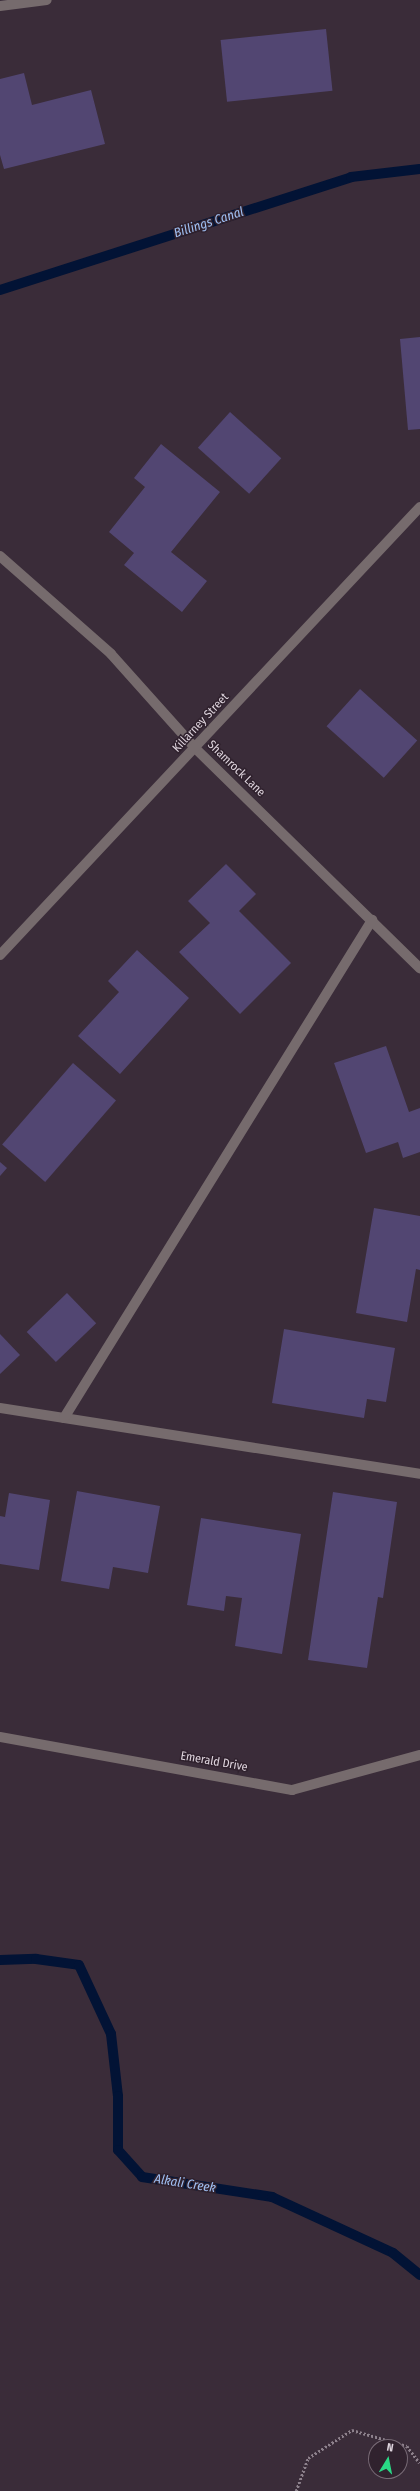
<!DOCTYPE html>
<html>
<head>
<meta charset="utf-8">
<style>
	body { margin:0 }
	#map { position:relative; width:420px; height:2491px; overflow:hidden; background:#3a2c39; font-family:"Fira Sans Condensed",sans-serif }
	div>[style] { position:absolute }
	.stream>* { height:10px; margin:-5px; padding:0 5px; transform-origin:5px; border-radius:5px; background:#021335 }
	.building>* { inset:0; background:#524672; transform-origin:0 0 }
	.path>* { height:2.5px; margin-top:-1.25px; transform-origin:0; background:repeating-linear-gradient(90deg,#8d818c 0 2px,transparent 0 4px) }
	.minor>* { height:10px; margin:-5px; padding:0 5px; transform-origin:5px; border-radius:5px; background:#766b6d }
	span { translate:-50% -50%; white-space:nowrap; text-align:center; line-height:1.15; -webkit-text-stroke:3px #30222e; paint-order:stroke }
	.street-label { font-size:12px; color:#ded4dd }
	.water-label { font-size:13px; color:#a0c0f4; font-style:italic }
	.north { position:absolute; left:368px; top:2439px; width:40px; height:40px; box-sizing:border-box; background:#30222e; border:1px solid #766974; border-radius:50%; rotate:10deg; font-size:11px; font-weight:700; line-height:16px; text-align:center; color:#ded4dd }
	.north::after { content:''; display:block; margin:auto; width:14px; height:18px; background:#29d885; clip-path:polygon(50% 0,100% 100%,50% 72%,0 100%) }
</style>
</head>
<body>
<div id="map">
	<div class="stream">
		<div style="left:0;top:290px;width:369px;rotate:-17.8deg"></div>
		<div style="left:351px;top:177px;width:69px;rotate:-6.6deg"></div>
		<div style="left:0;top:1960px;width:36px;rotate:-2deg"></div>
		<div style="left:36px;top:1959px;width:43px;rotate:7.9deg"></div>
		<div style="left:79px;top:1965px;width:76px;rotate:65.1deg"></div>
		<div style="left:111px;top:2034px;width:62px;rotate:83.6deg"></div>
		<div style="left:118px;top:2096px;width:54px;rotate:90deg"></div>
		<div style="left:118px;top:2150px;width:36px;rotate:48deg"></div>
		<div style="left:142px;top:2177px;width:132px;rotate:8.7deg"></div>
		<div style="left:272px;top:2197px;width:133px;rotate:24.8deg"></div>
		<div style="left:393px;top:2253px;width:35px;rotate:39deg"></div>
	</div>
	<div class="building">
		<div style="left:326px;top:29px;width:62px;height:106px;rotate:84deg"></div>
		<div style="clip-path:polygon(24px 73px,32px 105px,91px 90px,105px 144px,4px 169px,0 155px,0 79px)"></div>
		<div style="clip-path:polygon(420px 337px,420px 429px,408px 430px,400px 339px)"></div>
		<div style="left:230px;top:412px;width:69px;height:48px;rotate:42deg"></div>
		<div style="clip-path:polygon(161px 444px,220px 492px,171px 552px,207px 581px,182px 612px,124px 565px,134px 553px,109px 532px,145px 487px,134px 478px)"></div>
		<div style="left:360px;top:689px;width:77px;height:50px;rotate:42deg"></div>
		<div style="clip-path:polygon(226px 864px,256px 894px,239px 911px,291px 963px,240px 1014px,179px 952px,210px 923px,188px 901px)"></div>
		<div style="clip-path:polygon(137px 950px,189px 998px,120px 1074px,78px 1036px,119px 992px,108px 981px)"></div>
		<div style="clip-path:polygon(386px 1046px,409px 1112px,420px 1108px,420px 1152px,403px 1158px,398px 1142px,366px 1153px,334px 1063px)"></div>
		<div style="left:73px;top:1063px;width:57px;height:108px;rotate:41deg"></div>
		<div style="clip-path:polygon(0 1162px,7px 1168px,0 1176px)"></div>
		<div style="clip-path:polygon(374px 1208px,420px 1216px,420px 1270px,416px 1269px,407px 1322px,356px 1313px)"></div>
		<div style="left:67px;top:1293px;width:42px;height:56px;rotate:46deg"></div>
		<div style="clip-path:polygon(284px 1329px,395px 1348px,386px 1402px,367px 1399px,364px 1418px,272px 1403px)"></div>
		<div style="clip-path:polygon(0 1334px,20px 1355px,0 1374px)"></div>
		<div style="clip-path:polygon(77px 1491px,160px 1506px,148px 1573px,113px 1567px,109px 1589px,61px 1581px)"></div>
		<div style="clip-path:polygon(333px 1492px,397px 1502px,383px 1598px,378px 1597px,367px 1668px,308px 1660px)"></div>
		<div style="clip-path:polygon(9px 1493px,50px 1500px,39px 1570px,0 1564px,0 1516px,5px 1517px)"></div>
		<div style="clip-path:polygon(201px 1518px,301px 1534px,282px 1654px,235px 1646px,242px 1598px,226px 1596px,224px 1611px,187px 1605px)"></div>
	</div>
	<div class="path">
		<div style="left:296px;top:2491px;width:35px;rotate:-70deg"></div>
		<div style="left:308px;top:2458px;width:52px;rotate:-32.5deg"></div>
		<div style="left:352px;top:2430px;width:57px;rotate:16.2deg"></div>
		<div style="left:407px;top:2446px;width:21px;rotate:53deg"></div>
	</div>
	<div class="minor">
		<div style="left:0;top:6px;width:47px;rotate:-7.3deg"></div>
		<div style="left:0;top:556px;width:148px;rotate:41.4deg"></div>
		<div style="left:111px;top:654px;width:126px;rotate:48.2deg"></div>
		<div style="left:195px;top:748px;width:315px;rotate:44.4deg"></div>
		<div style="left:0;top:955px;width:614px;rotate:-46.85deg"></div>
		<div style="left:0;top:1408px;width:425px;rotate:8.9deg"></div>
		<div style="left:64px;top:1418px;width:586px;rotate:-58.26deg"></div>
		<div style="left:0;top:1737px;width:297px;rotate:10.3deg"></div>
		<div style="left:292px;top:1790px;width:133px;rotate:-15.3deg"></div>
	</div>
	<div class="street-label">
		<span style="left:201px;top:723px;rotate:-47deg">Killarney Street</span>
		<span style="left:236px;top:769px;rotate:44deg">Shamrock Lane</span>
		<span style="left:214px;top:1762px;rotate:10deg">Emerald Drive</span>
	</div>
	<div class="water-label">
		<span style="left:209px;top:223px;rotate:-18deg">Billings Canal</span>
		<span style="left:185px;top:2184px;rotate:9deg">Alkali Creek</span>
	</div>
	<div class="north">N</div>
</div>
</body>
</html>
